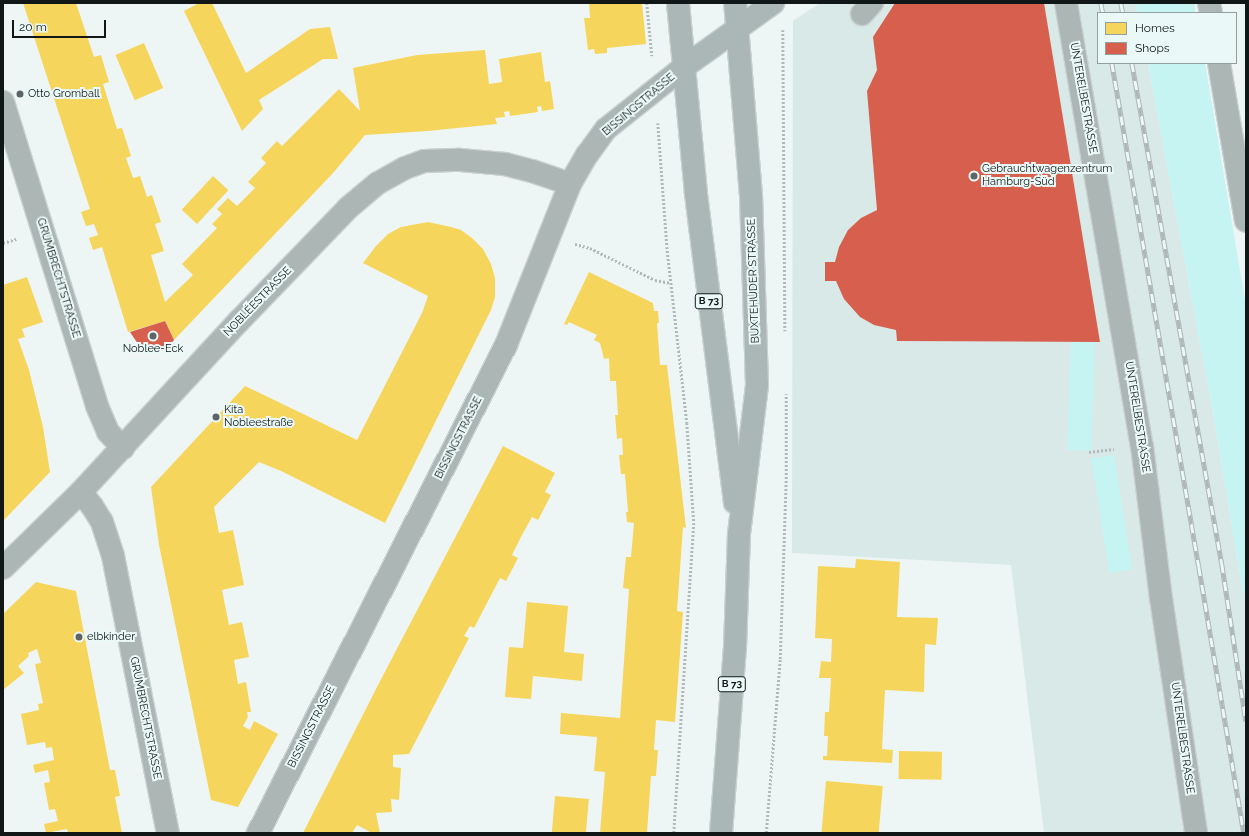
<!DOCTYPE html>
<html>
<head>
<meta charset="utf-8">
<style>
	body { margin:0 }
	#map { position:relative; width:1249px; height:836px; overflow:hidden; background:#eef6f5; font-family:Raleway,sans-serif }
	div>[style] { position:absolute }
	.built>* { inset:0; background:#d9e9e8 }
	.green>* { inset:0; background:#c5f4f3; transform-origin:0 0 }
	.homes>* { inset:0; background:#f6d55c; transform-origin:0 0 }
	.shops>* { inset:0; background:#d6604d }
	.path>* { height:2.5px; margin-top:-1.25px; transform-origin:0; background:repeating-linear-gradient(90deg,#b0b9b8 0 2px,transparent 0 4px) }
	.roads { filter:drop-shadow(1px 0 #cbd1d0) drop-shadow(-1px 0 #cbd1d0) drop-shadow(0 1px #cbd1d0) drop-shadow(0 -1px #cbd1d0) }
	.minor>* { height:22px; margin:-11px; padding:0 11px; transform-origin:11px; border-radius:11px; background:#abb6b5 }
	.major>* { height:22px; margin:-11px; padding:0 11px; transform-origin:11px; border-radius:11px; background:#abb7b7 }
	.rail>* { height:4.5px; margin-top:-2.25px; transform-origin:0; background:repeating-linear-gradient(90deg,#eaf9f8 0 9px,#aeb7b6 0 18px); box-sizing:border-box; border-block:1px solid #aeb7b6 }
	.dots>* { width:11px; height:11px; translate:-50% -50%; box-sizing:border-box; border:2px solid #eaf9f8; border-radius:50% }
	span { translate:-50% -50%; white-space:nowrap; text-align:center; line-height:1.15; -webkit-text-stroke:4px #eaf9f8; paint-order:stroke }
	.shield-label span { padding:1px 3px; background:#eaf9f8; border:1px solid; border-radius:3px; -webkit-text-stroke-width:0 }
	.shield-label { font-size:10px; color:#111716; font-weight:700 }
	.poi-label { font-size:11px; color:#111716 }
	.left { translate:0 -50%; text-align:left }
	.street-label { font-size:11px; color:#111716 }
	.frame { position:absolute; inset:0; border:4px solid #111716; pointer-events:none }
	.legend { position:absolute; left:1097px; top:12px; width:140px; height:52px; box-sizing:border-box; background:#eaf9f8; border:1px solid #939f9e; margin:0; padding:5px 7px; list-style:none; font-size:12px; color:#111716 }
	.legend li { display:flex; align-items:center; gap:8px; height:20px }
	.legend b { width:20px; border:1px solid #939f9e }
	.scale { position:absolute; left:12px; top:20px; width:94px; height:18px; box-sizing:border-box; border:2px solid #111716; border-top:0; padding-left:5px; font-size:12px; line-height:14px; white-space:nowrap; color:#111716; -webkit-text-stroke:3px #eaf9f8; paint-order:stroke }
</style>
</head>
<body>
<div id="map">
	<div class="built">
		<div style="clip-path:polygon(820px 3px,1137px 3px,1139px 13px,1098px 13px,1098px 63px,1148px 63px,1214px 418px,1246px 609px,1246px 833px,1044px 833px,1011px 565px,792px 553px,793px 21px)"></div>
	</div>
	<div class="green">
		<div style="left:1137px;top:3px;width:58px;height:10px"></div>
		<div style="clip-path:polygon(1148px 63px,1205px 63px,1246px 306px,1246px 609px,1214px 418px)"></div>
		<div style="left:1071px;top:341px;width:24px;height:109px;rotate:2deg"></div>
		<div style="left:1114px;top:455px;width:116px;height:23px;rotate:81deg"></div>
	</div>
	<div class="homes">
		<div style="clip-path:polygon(23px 3px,76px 3px,94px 57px,101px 55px,109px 82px,103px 84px,117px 129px,122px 128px,131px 156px,126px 158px,133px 178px,140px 176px,147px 197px,152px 195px,161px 222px,155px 224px,164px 251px,151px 255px,165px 302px,193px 275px,182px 264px,217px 228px,212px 224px,222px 214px,217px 209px,228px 198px,237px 206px,255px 188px,248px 182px,266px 163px,261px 158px,277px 141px,282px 146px,339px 89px,360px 111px,353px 68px,417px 55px,485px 50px,489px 84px,502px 82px,499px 59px,541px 52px,545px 82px,550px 81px,554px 109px,542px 111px,541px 106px,537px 107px,538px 112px,510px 116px,509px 111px,504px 112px,505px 117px,495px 118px,497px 124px,428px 131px,365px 135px,333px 173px,174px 340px,165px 321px,128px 332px,102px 247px,93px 250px,89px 238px,98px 235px,94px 224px,86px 226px,81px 212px,90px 209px)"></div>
		<div style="clip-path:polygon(199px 3px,212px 3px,246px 73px,310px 29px,330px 27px,338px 59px,323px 59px,259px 100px,263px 109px,242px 131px,184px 11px)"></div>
		<div style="clip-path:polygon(589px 3px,642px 3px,646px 44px,607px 48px,607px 53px,595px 54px,594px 49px,588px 50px,584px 18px,590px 18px)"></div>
		<div style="left:144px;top:43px;width:49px;height:31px;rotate:67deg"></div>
		<div style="left:213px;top:176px;width:21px;height:46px;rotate:43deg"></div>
		<div style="clip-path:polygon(428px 222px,451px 227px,461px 230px,472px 238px,483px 249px,491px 264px,495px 278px,495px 297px,491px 310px,385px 523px,281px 471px,259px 462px,214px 507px,219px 533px,233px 530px,244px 585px,222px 590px,229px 625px,242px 622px,249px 657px,234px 660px,238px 684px,246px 682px,251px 712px,247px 712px,248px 717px,243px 726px,250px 730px,254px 721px,278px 734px,238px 807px,211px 800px,159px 545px,151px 487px,245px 386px,357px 440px,422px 313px,428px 296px,363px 263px,376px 246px,388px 234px,401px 227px)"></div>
		<div style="clip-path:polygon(589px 272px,653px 303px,654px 311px,658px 311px,659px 323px,657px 323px,660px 365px,667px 365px,686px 528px,683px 527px,677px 611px,683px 612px,675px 722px,656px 720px,654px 750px,658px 750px,656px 776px,651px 776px,647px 833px,600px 833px,605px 772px,594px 771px,597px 737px,560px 734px,561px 713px,620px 718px,629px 589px,623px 588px,626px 557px,631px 557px,634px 523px,627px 522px,626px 512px,628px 512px,625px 474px,621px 474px,619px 455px,623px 455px,622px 438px,617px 439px,615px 415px,618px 415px,616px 381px,610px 381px,609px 358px,604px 359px,600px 343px,594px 340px,597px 335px,569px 322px,567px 325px,564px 324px)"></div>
		<div style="clip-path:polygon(27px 277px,43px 322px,22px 329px,25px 337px,18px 339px,29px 370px,43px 427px,50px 472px,3px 521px,3px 285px)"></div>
		<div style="clip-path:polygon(503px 446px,555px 473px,545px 492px,551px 495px,538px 520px,532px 517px,522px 535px,512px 555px,518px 558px,506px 581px,500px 578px,474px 628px,470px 626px,464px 636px,469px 638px,409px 754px,393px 755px,393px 767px,401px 768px,399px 800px,391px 799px,392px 812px,376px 813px,380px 833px,372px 833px,357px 825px,352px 833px,303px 833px,378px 685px)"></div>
		<div style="clip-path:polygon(856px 559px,900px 562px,897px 617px,938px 618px,936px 645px,925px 644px,924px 692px,885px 690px,882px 749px,893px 750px,892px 763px,823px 760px,823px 756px,827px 756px,828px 736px,824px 736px,825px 712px,829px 712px,831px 678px,819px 678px,821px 661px,831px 662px,832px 639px,815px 638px,818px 566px,855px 568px)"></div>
		<div style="clip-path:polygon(36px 582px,76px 591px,110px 770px,115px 770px,120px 796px,115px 797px,122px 833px,68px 833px,67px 829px,46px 833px,44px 824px,58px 821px,55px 809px,49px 810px,44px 783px,50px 782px,48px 770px,35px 773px,33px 765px,54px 760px,52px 747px,46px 748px,45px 742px,27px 745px,21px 714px,39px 710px,38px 704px,43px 703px,35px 664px,41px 663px,37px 649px,28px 653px,29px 656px,18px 666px,24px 673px,3px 690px,3px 614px)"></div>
		<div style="clip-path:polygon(527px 602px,568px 606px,564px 652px,584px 654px,582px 681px,533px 676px,531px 699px,505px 697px,509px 647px,523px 648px)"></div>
		<div style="left:899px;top:751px;width:43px;height:28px;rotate:1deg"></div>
		<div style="left:826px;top:781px;width:57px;height:52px;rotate:5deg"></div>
		<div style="left:555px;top:796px;width:34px;height:37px;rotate:5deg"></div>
	</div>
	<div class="shops">
		<div style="clip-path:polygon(895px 3px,1044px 3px,1100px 342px,897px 341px,896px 330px,874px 325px,860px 317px,844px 299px,836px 281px,825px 281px,825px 262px,835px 262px,839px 247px,848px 230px,861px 218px,877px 210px,867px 91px,877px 70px,873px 37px)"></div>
		<div style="clip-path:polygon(165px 321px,174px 340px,166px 350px,142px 350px,130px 332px)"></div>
	</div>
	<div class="path">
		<div style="left:647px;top:3px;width:53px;rotate:84.6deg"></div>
		<div style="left:783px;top:30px;width:301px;rotate:89.6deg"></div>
		<div style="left:658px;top:123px;width:124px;rotate:85.8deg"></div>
		<div style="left:667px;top:247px;width:177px;rotate:83.5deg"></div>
		<div style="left:687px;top:423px;width:100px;rotate:86deg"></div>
		<div style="left:694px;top:523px;width:311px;rotate:93.7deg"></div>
		<div style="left:3px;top:243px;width:14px;rotate:-17deg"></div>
		<div style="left:575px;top:244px;width:16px;rotate:15deg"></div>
		<div style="left:590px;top:248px;width:72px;rotate:26.2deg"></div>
		<div style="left:655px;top:280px;width:16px;rotate:11deg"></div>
		<div style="left:1089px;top:452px;width:25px;rotate:-7deg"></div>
		<div style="left:766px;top:833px;width:175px;rotate:-85.4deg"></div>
		<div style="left:780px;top:659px;width:180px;rotate:-88.1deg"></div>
		<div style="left:786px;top:479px;width:85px;rotate:-90deg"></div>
	</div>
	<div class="roads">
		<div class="minor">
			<div style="left:1066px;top:3px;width:449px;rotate:80.3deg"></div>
			<div style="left:1142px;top:446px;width:153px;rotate:82.9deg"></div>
			<div style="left:1161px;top:598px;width:238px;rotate:81.5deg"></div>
			<div style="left:1209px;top:3px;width:10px;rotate:79deg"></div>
			<div style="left:862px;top:14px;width:15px;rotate:-48deg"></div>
			<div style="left:1219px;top:63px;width:160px;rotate:80.3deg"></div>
			<div style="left:3px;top:102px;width:318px;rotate:72.8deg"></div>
			<div style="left:97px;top:406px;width:28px;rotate:67deg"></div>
			<div style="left:108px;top:432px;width:22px;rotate:47deg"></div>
			<div style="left:81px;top:492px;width:18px;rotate:52deg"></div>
			<div style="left:92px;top:506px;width:19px;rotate:58deg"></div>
			<div style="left:102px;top:522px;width:36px;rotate:72deg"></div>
			<div style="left:113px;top:556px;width:282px;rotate:78.8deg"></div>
			<div style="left:3px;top:568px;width:109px;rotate:-44.3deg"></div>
			<div style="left:81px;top:492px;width:233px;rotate:-47.3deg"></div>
			<div style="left:239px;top:321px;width:157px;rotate:-46deg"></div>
			<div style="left:348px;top:208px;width:39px;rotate:-40deg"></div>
			<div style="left:378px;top:183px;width:31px;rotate:-29deg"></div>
			<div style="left:405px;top:168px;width:20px;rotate:-20deg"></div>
			<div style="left:424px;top:161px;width:36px;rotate:-2deg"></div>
			<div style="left:460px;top:160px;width:45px;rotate:5.1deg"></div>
			<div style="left:505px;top:164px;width:28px;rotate:15deg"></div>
			<div style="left:532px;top:171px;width:40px;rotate:18.9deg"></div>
			<div style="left:258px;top:833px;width:547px;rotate:-63.06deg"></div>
			<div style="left:506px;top:345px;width:173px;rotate:-68.3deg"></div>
			<div style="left:570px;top:184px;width:34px;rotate:-60deg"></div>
			<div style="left:587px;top:155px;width:32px;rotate:-54deg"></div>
			<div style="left:606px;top:129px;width:100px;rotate:-38.5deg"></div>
		</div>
		<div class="major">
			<div style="left:678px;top:3px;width:192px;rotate:84.6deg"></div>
			<div style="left:696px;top:194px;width:311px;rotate:82.8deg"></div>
			<div style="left:684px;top:67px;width:110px;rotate:-35.7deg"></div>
			<div style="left:721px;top:833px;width:186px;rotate:-85.7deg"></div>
			<div style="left:735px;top:648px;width:114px;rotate:-88deg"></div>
			<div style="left:739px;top:534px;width:150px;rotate:-83.1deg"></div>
			<div style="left:757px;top:385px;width:189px;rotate:-91.8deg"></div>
			<div style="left:751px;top:196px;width:194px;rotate:-94.7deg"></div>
		</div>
	</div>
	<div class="rail">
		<div style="left:1101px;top:3px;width:10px;rotate:79deg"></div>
		<div style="left:1121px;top:3px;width:10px;rotate:79deg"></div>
		<div style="left:1112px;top:63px;width:511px;rotate:80.21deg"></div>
		<div style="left:1199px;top:567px;width:270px;rotate:80.4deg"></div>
		<div style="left:1132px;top:63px;width:509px;rotate:79.82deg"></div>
		<div style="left:1222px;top:564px;width:159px;rotate:81.3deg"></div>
	</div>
	<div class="dots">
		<div style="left:20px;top:94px;background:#5e6564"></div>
		<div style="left:974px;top:176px;background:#5e6564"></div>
		<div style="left:153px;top:336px;background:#5e6564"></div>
		<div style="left:216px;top:417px;background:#5e6564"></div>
		<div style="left:79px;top:637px;background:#5e6564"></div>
	</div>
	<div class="shield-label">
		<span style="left:709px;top:301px">B 73</span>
		<span style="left:732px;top:684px">B 73</span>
	</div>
	<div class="poi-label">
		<span class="left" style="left:28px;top:94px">Otto Gromball</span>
		<span class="left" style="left:982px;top:176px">Gebrauchtwagenzentrum<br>Hamburg-Süd</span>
		<span style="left:153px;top:349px">Noblee-Eck</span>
		<span class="left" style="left:224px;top:417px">Kita<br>Nobleestraße</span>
		<span class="left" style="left:87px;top:637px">elbkinder</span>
	</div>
	<div class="street-label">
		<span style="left:1083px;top:98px;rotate:80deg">UNTERELBESTRASSE</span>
		<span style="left:639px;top:105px;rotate:-40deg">BISSINGSTRASSE</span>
		<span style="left:58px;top:278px;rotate:73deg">GRUMBRECHTSTRASSE</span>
		<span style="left:754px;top:281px;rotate:-92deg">BUXTEHUDER STRASSE</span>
		<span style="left:258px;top:302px;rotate:-46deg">NOBLÉESTRASSE</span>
		<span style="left:1137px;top:417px;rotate:81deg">UNTERELBESTRASSE</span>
		<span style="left:459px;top:438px;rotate:-63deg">BISSINGSTRASSE</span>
		<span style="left:145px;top:718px;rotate:79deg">GRUMBRECHTSTRASSE</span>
		<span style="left:312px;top:727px;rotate:-63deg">BISSINGSTRASSE</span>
		<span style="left:1182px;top:738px;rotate:82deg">UNTERELBESTRASSE</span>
	</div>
	<div class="frame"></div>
	<ul class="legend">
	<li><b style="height:11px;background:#f6d55c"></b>Homes</li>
	<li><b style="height:11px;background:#d6604d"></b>Shops</li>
	</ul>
	<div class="scale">20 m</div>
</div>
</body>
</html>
